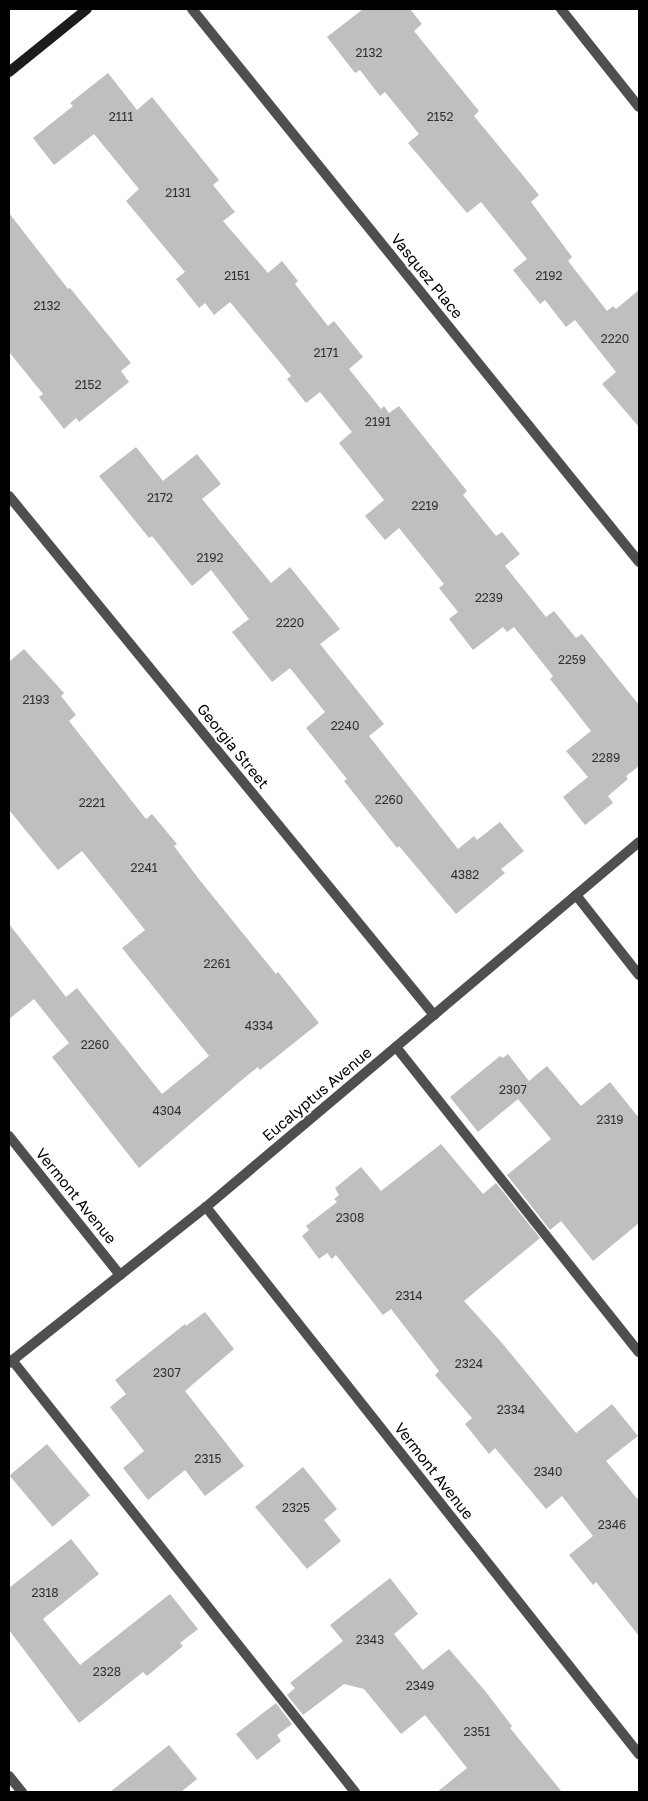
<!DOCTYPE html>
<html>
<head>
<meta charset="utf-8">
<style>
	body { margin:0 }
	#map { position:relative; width:648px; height:1801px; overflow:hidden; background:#fff; font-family:"Golos Text",sans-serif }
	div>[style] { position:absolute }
	.building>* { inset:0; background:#bfbfbf; transform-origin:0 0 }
	.lane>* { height:10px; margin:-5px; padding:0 5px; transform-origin:5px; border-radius:5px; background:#4f4f4f }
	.street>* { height:10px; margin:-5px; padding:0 5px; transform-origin:5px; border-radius:5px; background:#4f4f4f }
	.secondary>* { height:10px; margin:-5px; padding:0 5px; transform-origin:5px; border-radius:5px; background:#1c1c1c }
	span { translate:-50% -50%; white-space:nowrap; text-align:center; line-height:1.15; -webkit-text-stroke:4px #fff; paint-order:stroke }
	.number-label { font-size:12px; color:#303030 }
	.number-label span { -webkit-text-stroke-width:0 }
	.street-label { font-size:15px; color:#000 }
	.frame { position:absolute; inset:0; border:10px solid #000; pointer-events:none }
</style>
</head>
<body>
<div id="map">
	<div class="building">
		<div style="clip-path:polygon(363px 9px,410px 9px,422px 24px,414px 31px,479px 111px,474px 116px,539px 195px,531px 202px,572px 257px,568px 261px,607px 311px,613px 306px,616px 309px,639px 290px,639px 427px,602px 384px,616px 372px,575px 320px,566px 327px,545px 300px,540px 304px,513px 270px,527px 259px,481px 202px,467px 213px,408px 143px,419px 134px,385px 92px,380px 96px,360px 70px,355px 73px,327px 37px)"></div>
		<div style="clip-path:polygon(108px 73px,137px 110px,152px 97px,219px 180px,213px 185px,235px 212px,223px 221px,268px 273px,282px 261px,298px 281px,295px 284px,328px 326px,334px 321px,363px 357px,349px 369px,381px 409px,384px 406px,389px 413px,399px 406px,467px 491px,463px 495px,496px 536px,502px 532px,520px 554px,505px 566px,546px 617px,554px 611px,576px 638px,582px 634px,639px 705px,639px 766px,626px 776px,628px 779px,608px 796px,613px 803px,585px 825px,563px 797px,588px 777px,566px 751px,591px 731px,550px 679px,553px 676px,514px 627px,507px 632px,503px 627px,473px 650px,449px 619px,458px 612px,439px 588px,444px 584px,399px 528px,385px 540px,365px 516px,384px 500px,339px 443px,352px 432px,320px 392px,306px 403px,287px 379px,291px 376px,230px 302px,214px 315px,205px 303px,199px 308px,176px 279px,185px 272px,126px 201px,139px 189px,94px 134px,54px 165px,33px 138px,73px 106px,70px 103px)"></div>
		<div style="clip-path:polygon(9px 213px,68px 289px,70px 288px,131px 363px,121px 371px,129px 382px,79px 422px,76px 418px,64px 429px,39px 397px,43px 394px,9px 352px)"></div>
		<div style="clip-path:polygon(136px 447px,163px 481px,197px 454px,221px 484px,202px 499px,271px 583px,290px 567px,340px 629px,320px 644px,384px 724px,369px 736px,458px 849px,474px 836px,477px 840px,500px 822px,524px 851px,501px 869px,505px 873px,456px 914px,399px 846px,397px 848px,344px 781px,347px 779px,306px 728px,325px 712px,290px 668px,272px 682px,232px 632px,249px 619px,211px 570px,192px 586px,152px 536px,149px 538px,99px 476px)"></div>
		<div style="clip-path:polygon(24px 649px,64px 693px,61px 696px,76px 715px,69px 721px,146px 819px,152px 814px,177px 844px,174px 846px,198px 878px,276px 974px,278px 972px,319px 1023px,260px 1070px,258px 1067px,243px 1079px,139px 1168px,52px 1057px,69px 1043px,34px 999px,9px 1019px,9px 924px,66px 997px,77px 988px,162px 1094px,209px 1056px,122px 948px,145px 930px,82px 851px,58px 870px,9px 810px,9px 662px)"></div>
		<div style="clip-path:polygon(508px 1054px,529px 1081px,547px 1066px,581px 1106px,610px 1082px,639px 1118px,639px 1223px,593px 1261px,561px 1221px,550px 1230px,507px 1175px,551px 1139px,518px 1099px,478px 1132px,450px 1097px,500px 1056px,503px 1058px)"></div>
		<div style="clip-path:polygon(441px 1144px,483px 1194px,496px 1183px,540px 1238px,464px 1301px,502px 1343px,576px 1433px,612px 1404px,638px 1436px,606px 1461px,639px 1501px,639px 1636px,596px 1582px,593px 1585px,569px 1555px,593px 1536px,562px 1496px,546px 1509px,495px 1448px,489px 1454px,465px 1424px,472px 1418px,435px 1375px,439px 1371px,391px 1309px,383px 1315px,336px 1255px,332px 1259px,327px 1253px,319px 1259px,302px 1236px,309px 1230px,306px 1226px,337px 1202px,334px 1199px,339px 1195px,335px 1188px,361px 1167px,381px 1191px)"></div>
		<div style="clip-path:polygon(205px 1312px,234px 1349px,185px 1391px,244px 1466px,205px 1496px,185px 1470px,148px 1500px,123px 1468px,144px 1451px,110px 1407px,126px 1394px,115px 1380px,185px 1324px,186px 1326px)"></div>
		<div style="left:47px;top:1444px;width:67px;height:49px;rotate:50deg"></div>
		<div style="clip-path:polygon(303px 1467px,337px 1509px,324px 1520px,341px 1541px,307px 1569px,255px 1507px)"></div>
		<div style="clip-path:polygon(71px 1539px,99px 1574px,43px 1619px,80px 1665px,170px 1594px,198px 1629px,180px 1643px,183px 1646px,147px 1676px,143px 1672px,79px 1723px,9px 1630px,9px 1588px)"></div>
		<div style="clip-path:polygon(390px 1578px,418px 1614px,394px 1634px,423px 1670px,449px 1649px,486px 1692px,512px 1726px,510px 1728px,562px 1792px,437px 1792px,467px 1768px,425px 1715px,401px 1734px,364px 1689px,344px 1684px,303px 1715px,287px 1695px,295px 1688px,290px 1683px,343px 1641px,330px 1625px)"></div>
		<div style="clip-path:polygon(276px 1703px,292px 1724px,277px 1735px,281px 1741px,257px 1760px,236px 1734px)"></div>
		<div style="clip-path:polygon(169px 1745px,197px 1779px,181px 1792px,110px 1792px)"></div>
	</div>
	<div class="lane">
		<div style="left:561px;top:9px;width:125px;rotate:51.5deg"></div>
		<div style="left:396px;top:1047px;width:390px;rotate:51.5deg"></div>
		<div style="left:12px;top:1360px;width:552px;rotate:51.55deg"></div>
	</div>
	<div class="street">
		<div style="left:192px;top:9px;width:711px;rotate:51.05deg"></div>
		<div style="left:9px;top:496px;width:671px;rotate:50.69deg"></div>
		<div style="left:576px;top:895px;width:102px;rotate:51.8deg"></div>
		<div style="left:9px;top:1136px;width:178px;rotate:51.4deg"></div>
		<div style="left:206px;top:1207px;width:698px;rotate:51.64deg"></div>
		<div style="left:9px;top:1363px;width:251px;rotate:-38.4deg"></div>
		<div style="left:206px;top:1207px;width:566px;rotate:-40.13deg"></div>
		<div style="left:9px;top:1776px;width:21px;rotate:51deg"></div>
	</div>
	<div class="secondary">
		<div style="left:9px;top:72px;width:100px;rotate:-38.9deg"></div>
	</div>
	<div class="number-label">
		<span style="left:369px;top:53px">2132</span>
		<span style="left:121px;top:117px">2111</span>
		<span style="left:440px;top:117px">2152</span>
		<span style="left:178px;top:193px">2131</span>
		<span style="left:237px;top:276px">2151</span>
		<span style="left:549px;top:276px">2192</span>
		<span style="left:47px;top:306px">2132</span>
		<span style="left:615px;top:339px">2220</span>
		<span style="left:326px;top:353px">2171</span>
		<span style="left:88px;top:385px">2152</span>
		<span style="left:378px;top:422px">2191</span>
		<span style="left:160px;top:498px">2172</span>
		<span style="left:425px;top:506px">2219</span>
		<span style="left:210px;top:558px">2192</span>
		<span style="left:489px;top:598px">2239</span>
		<span style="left:290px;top:623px">2220</span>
		<span style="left:572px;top:660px">2259</span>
		<span style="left:36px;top:700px">2193</span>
		<span style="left:345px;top:726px">2240</span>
		<span style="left:606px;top:758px">2289</span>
		<span style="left:389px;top:800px">2260</span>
		<span style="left:92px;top:803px">2221</span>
		<span style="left:144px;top:868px">2241</span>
		<span style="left:465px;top:875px">4382</span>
		<span style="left:217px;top:964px">2261</span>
		<span style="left:259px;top:1026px">4334</span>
		<span style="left:95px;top:1045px">2260</span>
		<span style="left:513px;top:1090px">2307</span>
		<span style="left:167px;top:1111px">4304</span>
		<span style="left:610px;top:1120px">2319</span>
		<span style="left:350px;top:1218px">2308</span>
		<span style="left:409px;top:1296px">2314</span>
		<span style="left:469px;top:1364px">2324</span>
		<span style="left:167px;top:1373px">2307</span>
		<span style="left:511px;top:1410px">2334</span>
		<span style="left:208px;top:1459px">2315</span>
		<span style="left:548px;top:1472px">2340</span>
		<span style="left:296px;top:1508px">2325</span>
		<span style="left:612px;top:1525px">2346</span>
		<span style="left:45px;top:1593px">2318</span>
		<span style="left:370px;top:1640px">2343</span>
		<span style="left:107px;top:1672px">2328</span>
		<span style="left:420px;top:1686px">2349</span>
		<span style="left:477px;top:1732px">2351</span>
	</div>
	<div class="street-label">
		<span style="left:427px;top:276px;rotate:51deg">Vasquez Place</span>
		<span style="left:233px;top:746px;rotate:51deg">Georgia Street</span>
		<span style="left:317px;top:1094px;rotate:-40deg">Eucalyptus Avenue</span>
		<span style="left:76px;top:1196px;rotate:51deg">Vermont Avenue</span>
		<span style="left:434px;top:1471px;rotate:52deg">Vermont Avenue</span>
	</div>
	<div class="frame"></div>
</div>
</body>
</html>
